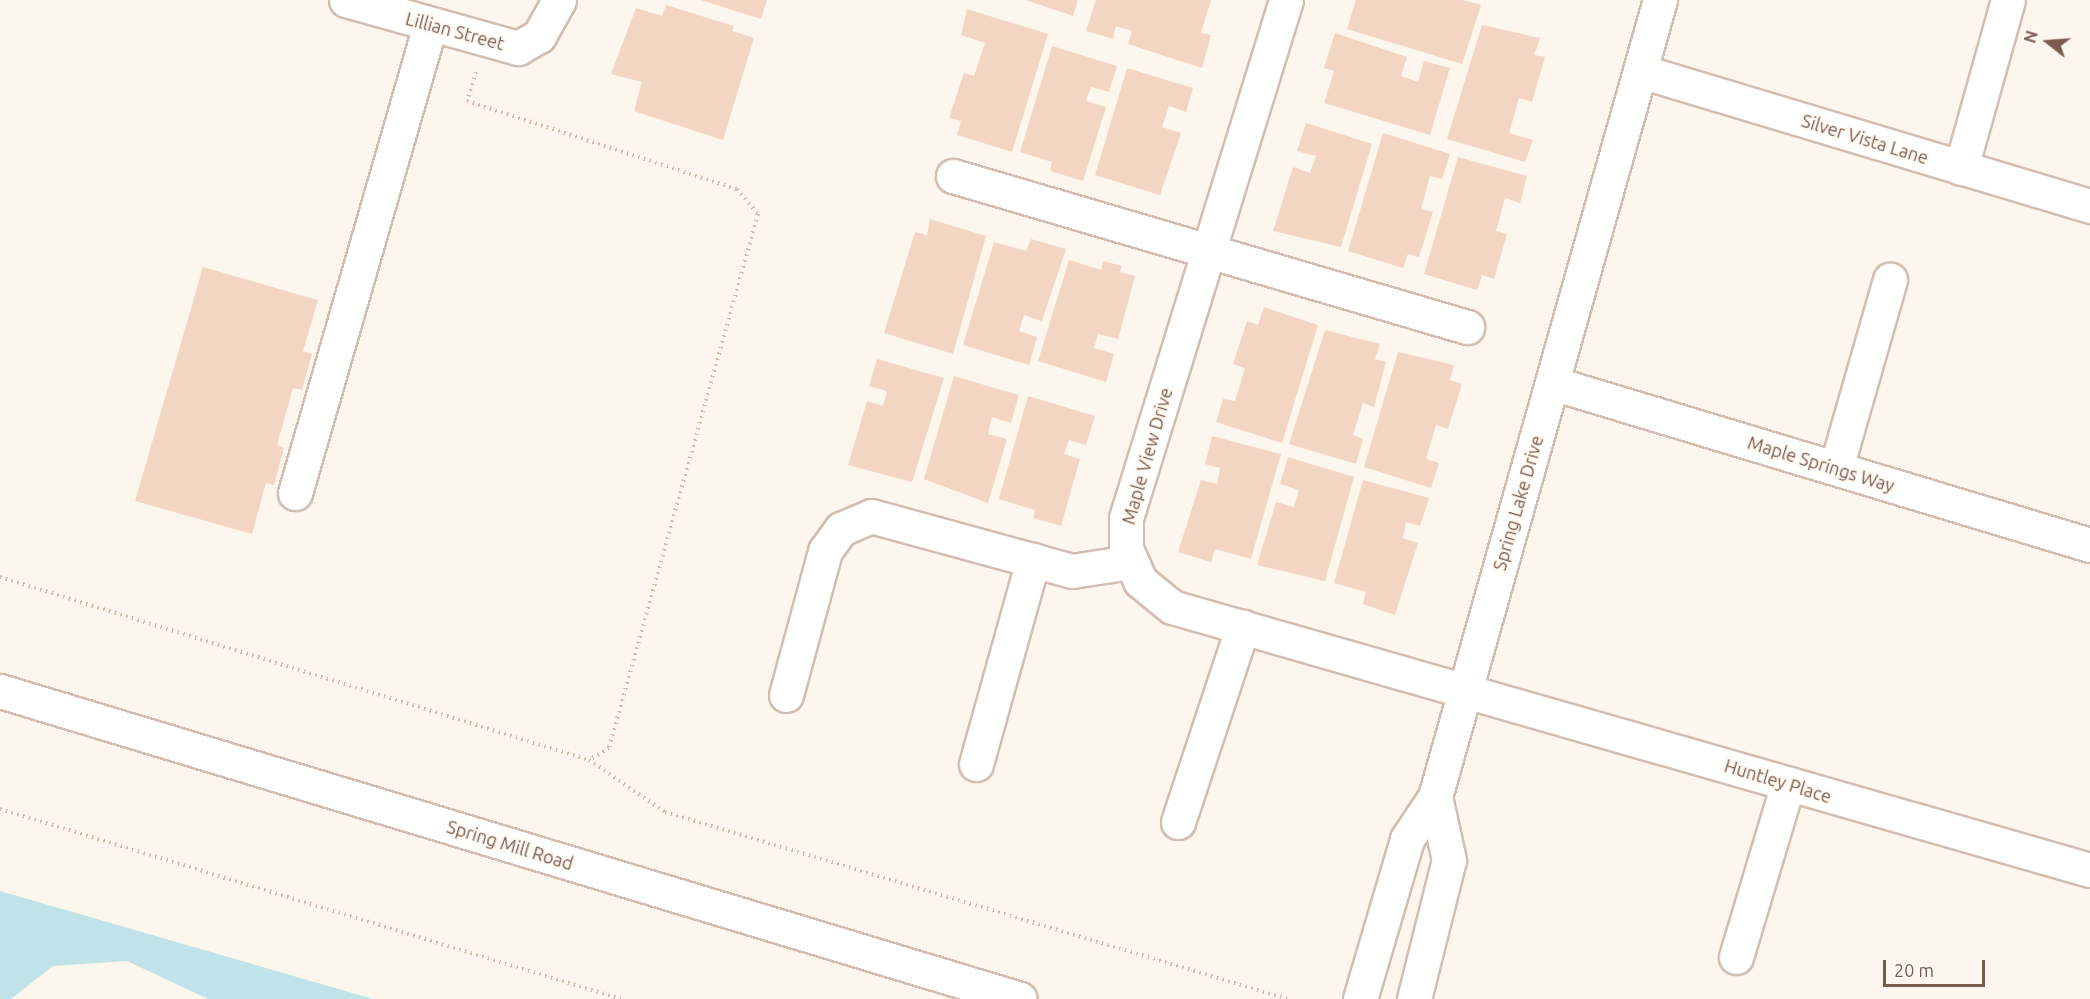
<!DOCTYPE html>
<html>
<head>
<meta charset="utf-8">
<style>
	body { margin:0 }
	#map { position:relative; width:2090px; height:999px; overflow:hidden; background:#fdf6ec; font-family:Ubuntu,sans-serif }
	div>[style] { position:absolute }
	.water>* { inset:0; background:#bfe3e8 }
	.building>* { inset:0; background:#f3d5c3 }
	.path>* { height:4px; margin-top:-2px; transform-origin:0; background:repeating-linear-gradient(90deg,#d9b8a5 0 1.5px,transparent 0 6px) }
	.roads { filter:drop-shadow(2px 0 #d1beb0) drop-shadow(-2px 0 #d1beb0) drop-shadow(0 2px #d1beb0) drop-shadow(0 -2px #d1beb0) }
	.minor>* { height:33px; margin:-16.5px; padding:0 16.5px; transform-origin:16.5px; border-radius:16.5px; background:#fff }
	span { translate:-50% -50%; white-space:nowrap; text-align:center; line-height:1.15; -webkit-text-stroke:4.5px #fffaf3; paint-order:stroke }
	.street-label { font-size:18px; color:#7a5c4d }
	.north { position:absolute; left:2018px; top:12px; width:60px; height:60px; -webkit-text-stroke:4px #fffaf3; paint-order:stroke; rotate:287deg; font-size:16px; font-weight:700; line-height:24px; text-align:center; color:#7a5c4d }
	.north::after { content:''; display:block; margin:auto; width:21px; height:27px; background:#7a5c4d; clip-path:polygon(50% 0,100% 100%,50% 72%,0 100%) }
	.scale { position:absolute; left:1883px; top:960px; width:102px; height:27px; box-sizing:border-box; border:3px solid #7a5c4d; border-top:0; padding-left:8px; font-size:18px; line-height:21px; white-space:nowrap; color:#7a5c4d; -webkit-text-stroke:4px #fffaf3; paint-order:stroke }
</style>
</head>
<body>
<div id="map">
	<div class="water">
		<div style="clip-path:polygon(0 891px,373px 999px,208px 999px,127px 961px,53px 966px,11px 999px,0 999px)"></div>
	</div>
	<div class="building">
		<div style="clip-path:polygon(701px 0,767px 0,761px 19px)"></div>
		<div style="clip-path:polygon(1025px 0,1078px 0,1073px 16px)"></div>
		<div style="clip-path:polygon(1096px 0,1211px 0,1201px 33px,1211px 35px,1202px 68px,1128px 44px,1132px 31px,1116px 26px,1113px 39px,1086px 31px)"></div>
		<div style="clip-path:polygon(1356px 0,1463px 0,1481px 5px,1462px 64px,1347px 29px)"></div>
		<div style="clip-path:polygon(666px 5px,734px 26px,732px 31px,754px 38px,723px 140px,634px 111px,642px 82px,611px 74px,636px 8px,662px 16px)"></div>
		<div style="clip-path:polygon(967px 9px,1048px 34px,1012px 152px,957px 135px,961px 121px,949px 118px,964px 73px,974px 76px,985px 43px,961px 35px)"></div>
		<div style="clip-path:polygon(1482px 25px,1540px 38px,1534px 55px,1545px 57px,1532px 102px,1519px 98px,1509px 133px,1533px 140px,1525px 162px,1447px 139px)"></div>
		<div style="clip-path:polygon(1335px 33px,1407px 57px,1401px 76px,1418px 82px,1424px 61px,1450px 68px,1430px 135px,1324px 103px,1334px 71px,1324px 68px)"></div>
		<div style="clip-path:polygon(1052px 46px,1117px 66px,1109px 92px,1091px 87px,1086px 101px,1106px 107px,1083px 181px,1050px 171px,1052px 162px,1020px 152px)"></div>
		<div style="clip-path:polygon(1127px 68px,1193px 88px,1186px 112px,1169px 106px,1162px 127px,1181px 133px,1160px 195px,1095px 175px)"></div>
		<div style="clip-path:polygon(1306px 123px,1372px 144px,1341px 247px,1273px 231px,1293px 167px,1310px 173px,1316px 156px,1297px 151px)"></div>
		<div style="clip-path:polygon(1383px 133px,1450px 154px,1442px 179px,1430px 176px,1421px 209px,1433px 212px,1419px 257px,1408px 254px,1403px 268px,1348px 251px)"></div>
		<div style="clip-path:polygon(1458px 157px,1527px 176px,1520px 203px,1505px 198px,1496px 231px,1507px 234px,1494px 279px,1482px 275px,1477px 290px,1424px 274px)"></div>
		<div style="clip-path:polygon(930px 219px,986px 236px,953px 354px,884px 333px,915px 232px,927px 235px)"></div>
		<div style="clip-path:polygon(1031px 239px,1066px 249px,1042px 321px,1024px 315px,1019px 331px,1037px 337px,1029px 365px,963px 345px,994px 242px,1026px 251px)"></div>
		<div style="clip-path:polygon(1069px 260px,1101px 270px,1103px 261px,1122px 266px,1120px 272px,1135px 276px,1118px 339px,1098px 334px,1094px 348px,1114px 354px,1106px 382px,1038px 361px)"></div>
		<div style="clip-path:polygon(203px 267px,318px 300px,303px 351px,312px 354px,302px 390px,293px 388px,277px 445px,284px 448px,274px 485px,266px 483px,252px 534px,135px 501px)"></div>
		<div style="clip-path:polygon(1264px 307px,1318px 325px,1282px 443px,1216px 422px,1223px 399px,1235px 401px,1245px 368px,1233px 364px,1247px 321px,1258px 325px)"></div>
		<div style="clip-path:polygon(1325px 330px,1380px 344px,1375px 359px,1386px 362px,1374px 407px,1363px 403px,1353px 435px,1363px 439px,1356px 464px,1289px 444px)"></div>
		<div style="clip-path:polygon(1398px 352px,1454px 365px,1450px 380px,1462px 384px,1448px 429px,1436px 425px,1426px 459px,1439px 463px,1431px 488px,1364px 467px)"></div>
		<div style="clip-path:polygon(877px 359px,944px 378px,912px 482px,848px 465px,867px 401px,883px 406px,887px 391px,869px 386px)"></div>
		<div style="clip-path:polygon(954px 376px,1019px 395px,1011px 423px,992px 417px,988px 434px,1007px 439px,988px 503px,924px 479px)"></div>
		<div style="clip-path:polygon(1028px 396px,1095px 416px,1086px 445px,1069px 440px,1064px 454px,1080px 459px,1061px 526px,1033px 518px,1035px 510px,999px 499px)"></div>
		<div style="clip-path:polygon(1212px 436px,1281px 454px,1251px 559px,1215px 549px,1211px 562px,1178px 552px,1201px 480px,1217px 484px,1220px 468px,1205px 464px)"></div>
		<div style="clip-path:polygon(1288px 457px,1354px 477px,1325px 581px,1257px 565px,1276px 502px,1294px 507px,1299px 490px,1280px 484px)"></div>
		<div style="clip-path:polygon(1363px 480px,1429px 498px,1420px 526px,1406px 522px,1403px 538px,1418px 543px,1395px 615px,1363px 604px,1366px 592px,1334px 583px)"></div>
	</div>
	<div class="path">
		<div style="left:476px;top:72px;width:30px;rotate:107deg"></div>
		<div style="left:467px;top:101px;width:284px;rotate:18.1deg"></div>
		<div style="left:737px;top:189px;width:33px;rotate:50deg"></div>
		<div style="left:758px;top:214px;width:554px;rotate:105.59deg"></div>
		<div style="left:609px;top:748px;width:23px;rotate:149deg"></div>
		<div style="left:0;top:577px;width:617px;rotate:17.26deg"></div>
		<div style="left:589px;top:760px;width:92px;rotate:34.4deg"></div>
		<div style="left:665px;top:812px;width:650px;rotate:16.71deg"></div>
		<div style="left:0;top:809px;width:649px;rotate:17.01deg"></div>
	</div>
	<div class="roads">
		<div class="minor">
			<div style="left:346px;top:0;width:179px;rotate:15.6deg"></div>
			<div style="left:518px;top:48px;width:24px;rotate:-30deg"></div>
			<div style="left:539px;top:36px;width:41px;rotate:-60.9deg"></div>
			<div style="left:1286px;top:0;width:542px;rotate:107.16deg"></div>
			<div style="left:1126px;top:518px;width:31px;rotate:90deg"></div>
			<div style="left:1126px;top:549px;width:35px;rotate:66deg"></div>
			<div style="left:1140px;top:581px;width:41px;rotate:39.1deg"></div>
			<div style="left:1172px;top:607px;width:955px;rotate:15.99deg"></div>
			<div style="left:1640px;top:71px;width:470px;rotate:16.7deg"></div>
			<div style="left:1961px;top:168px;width:174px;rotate:-74.4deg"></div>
			<div style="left:953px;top:176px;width:536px;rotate:16.37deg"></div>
			<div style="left:1552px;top:383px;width:562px;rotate:16.76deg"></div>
			<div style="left:1836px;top:468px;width:196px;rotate:-74deg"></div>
			<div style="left:295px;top:493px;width:486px;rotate:-73.9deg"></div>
			<div style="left:0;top:691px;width:1065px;rotate:16.8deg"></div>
			<div style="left:786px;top:695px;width:149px;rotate:-74.8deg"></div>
			<div style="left:825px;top:551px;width:27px;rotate:-54deg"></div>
			<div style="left:841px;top:529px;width:33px;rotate:-23deg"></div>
			<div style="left:871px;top:516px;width:208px;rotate:15.3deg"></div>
			<div style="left:1072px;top:571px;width:60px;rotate:-8.7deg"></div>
			<div style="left:976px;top:764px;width:212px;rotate:-74.4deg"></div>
			<div style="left:1178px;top:822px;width:206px;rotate:-71.7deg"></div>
			<div style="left:1736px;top:957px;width:181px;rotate:-73.3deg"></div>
			<div style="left:1360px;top:999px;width:167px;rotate:-73.6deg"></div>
			<div style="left:1407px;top:839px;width:50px;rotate:-56.3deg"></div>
			<div style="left:1435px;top:797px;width:828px;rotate:-74.24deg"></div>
			<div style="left:1414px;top:999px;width:143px;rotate:-75.9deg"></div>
			<div style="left:1449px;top:860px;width:65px;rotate:-102.5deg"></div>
		</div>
	</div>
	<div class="street-label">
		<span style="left:455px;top:31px;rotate:15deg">Lillian Street</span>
		<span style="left:1865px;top:139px;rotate:17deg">Silver Vista Lane</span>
		<span style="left:1147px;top:456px;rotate:-74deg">Maple View Drive</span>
		<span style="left:1821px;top:464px;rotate:17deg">Maple Springs Way</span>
		<span style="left:1518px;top:503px;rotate:-74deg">Spring Lake Drive</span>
		<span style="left:1778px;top:781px;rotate:17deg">Huntley Place</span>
		<span style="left:510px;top:845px;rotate:17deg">Spring Mill Road</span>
	</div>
	<div class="north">N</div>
	<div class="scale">20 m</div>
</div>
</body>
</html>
